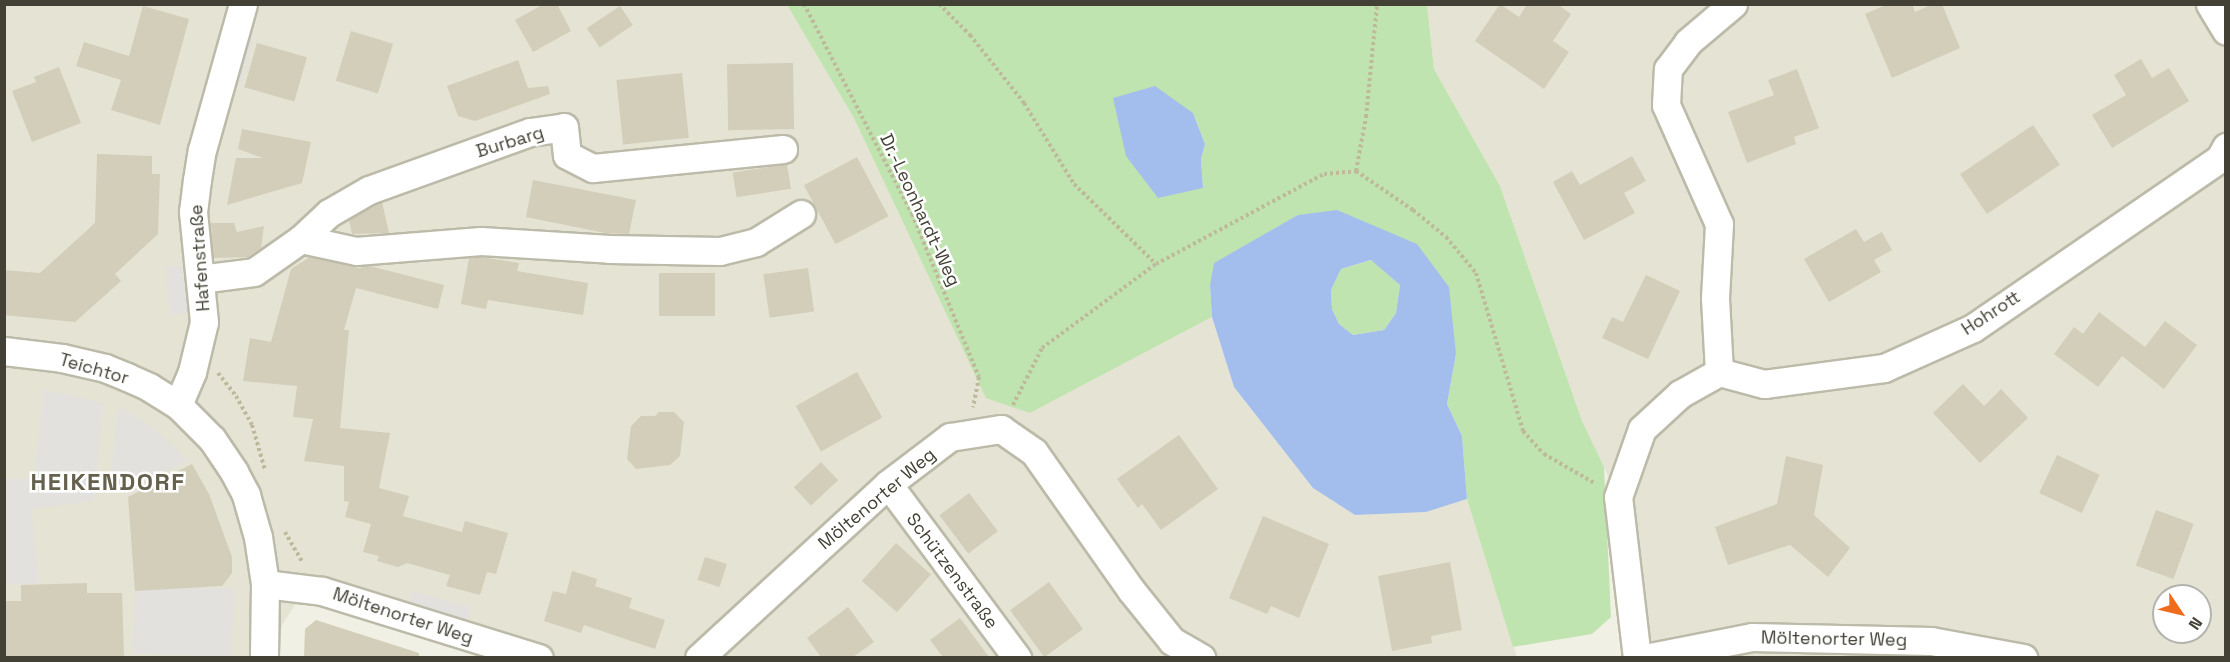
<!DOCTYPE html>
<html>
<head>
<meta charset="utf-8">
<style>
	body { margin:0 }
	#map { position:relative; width:2230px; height:662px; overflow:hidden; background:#f1f0e4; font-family:"Space Grotesk",sans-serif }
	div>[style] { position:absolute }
	.residential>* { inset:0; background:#e5e3d3 }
	.green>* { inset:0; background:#c0e4af }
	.parking>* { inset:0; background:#e2e1dd; transform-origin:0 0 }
	.water>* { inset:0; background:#a3beec }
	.building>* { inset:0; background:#d2ceba; transform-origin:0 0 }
	.path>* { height:4px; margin-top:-2px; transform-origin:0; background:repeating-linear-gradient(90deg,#bdb99a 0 3px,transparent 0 6px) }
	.roads { filter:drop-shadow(2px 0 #bcbaa8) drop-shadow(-2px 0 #bcbaa8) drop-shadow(0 2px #bcbaa8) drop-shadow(0 -2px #bcbaa8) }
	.minor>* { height:27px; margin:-13.5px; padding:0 13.5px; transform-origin:13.5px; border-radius:13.5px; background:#fff }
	span { translate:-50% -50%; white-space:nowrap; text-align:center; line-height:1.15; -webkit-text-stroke:5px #fff; paint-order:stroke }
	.street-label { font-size:18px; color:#434135 }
	.district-label { font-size:24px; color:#65614c; font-weight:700; letter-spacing:1.5px }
	.frame { position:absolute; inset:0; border:6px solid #434135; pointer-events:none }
	.north { position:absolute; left:2152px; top:584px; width:60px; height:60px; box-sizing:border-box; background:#fff; border:2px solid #b4b3ae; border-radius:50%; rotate:125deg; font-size:16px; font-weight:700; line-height:24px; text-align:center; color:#434135 }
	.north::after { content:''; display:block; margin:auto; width:21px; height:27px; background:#f06c1d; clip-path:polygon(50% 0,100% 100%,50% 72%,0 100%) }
</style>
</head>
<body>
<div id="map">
	<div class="residential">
		<div style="clip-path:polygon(4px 5px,787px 5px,1030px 413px,1212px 317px,1234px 387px,1313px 488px,1355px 515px,1426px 512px,1467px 499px,1517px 657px,482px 658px,320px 602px,295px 605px,282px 625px,275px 657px,5px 657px)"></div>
		<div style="clip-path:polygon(evenodd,1427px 5px,2225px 5px,2225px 657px,1637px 657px,1618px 497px,1582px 421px,1500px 186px,1434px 69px,1427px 5px,2164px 596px,2200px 596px,2200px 632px,2164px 632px,2164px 596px)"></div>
	</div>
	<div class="green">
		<div style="clip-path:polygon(evenodd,787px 5px,1427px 5px,1434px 69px,1500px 186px,1582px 421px,1604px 467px,1611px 617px,1592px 634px,1513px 647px,1467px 499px,1462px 436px,1447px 404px,1456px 354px,1417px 244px,1210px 285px,1212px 317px,1030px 413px,986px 398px,854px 118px,787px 5px,1193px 113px,1205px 144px,1201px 159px,1203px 188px,1193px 113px)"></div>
		<div style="clip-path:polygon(1372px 260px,1400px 285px,1396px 313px,1384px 330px,1353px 335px,1339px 324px,1332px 309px,1331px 290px,1341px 269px)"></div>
	</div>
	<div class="parking">
		<div style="clip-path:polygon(250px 26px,254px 37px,241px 83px,227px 94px)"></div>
		<div style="clip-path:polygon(189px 266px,190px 313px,170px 315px,166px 267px)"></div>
		<div style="clip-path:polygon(43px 389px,103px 403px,94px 501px,31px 509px,39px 584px,5px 585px,5px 479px,35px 479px)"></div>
		<div style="clip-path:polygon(119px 406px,151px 426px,188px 460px,126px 492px,108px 492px)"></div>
		<div style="left:234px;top:589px;width:68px;height:99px;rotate:92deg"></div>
		<div style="left:411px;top:591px;width:62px;height:18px;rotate:15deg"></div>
	</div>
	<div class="water">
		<div style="clip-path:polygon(1155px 86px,1193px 113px,1205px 144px,1201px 159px,1203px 188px,1158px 198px,1126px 156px,1113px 98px)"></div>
		<div style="clip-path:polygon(evenodd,1337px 210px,1417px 244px,1449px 287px,1456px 354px,1447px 404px,1462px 436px,1467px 499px,1426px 512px,1355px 515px,1313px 488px,1234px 387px,1212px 317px,1210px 285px,1214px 263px,1298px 215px,1337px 210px,1371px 260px,1400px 285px,1396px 313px,1384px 330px,1353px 335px,1339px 324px,1332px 309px,1331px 290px,1341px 269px,1371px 260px)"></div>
	</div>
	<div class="building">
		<div style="clip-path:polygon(544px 4px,557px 4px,571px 31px,533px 52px,515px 20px)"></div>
		<div style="clip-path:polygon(1500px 4px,1519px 17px,1527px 4px,1557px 4px,1571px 14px,1553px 41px,1569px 52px,1544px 89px,1475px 41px)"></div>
		<div style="clip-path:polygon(1888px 4px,1912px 4px,1915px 12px,1933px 4px,1942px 4px,1960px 48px,1892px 78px,1865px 14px)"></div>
		<div style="clip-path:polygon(143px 6px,189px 19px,160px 125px,111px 110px,121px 80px,76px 66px,84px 42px,129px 56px)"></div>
		<div style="left:620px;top:6px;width:23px;height:40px;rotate:56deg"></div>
		<div style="left:351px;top:31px;width:44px;height:52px;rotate:17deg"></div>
		<div style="left:257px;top:43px;width:52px;height:46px;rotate:16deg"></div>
		<div style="clip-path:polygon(2141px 59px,2152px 78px,2169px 68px,2189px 101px,2112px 148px,2092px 115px,2126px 95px,2114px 75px)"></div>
		<div style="clip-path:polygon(518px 60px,528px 88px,548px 86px,550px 94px,475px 121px,458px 116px,447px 86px)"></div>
		<div style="left:793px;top:63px;width:66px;height:66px;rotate:89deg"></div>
		<div style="clip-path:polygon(59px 67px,81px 123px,32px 142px,12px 91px,36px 82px,34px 77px)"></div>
		<div style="clip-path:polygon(1797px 69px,1819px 128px,1794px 137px,1796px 144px,1747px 163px,1728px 112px,1774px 95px,1768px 80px)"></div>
		<div style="left:682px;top:73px;width:65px;height:66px;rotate:84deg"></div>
		<div style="left:2033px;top:125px;width:48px;height:88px;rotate:56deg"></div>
		<div style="clip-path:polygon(242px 129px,311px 142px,302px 183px,227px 205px,236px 158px,263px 158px,238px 149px)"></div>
		<div style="clip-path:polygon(97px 154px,152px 156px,152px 174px,160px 174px,158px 234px,115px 274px,121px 281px,75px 322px,4px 315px,4px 270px,40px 273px,95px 223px)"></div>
		<div style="clip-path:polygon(1632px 156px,1646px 181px,1624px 193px,1635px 213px,1584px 240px,1553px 182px,1572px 171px,1580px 185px)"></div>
		<div style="left:857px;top:157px;width:67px;height:60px;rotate:62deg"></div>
		<div style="left:787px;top:164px;width:25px;height:55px;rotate:81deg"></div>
		<div style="clip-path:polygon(533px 180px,636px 200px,629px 234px,605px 233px,526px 217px)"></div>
		<div style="clip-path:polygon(382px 202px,389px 233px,352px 234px,349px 220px)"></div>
		<div style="clip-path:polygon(211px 223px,234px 223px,237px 232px,264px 226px,261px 248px,248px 257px,213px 258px)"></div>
		<div style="clip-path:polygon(1856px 229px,1864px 242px,1882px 232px,1892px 250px,1874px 260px,1881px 272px,1829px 302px,1804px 259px)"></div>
		<div style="clip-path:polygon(310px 257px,359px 268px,370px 266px,444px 285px,438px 309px,356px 288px,344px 330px,349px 330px,340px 428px,390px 433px,379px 488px,409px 496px,403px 516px,462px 532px,465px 521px,508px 533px,496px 574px,487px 572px,480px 595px,446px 586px,450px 575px,407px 563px,398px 567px,377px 561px,379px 556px,363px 552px,371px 524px,345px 517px,349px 502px,344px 501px,344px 466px,304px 461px,313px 419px,293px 417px,297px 386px,243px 381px,250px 338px,271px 342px,291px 269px)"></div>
		<div style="clip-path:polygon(481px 257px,519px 263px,517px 271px,588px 283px,583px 315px,488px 300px,486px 309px,461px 304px,469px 258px)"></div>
		<div style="left:808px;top:268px;width:44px;height:45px;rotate:82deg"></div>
		<div style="left:715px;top:273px;width:43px;height:56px;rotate:90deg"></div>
		<div style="clip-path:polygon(1646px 275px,1680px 291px,1648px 359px,1602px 338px,1612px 317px,1623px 322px)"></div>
		<div style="clip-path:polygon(2099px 312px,2145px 347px,2165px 321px,2197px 345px,2164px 389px,2122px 356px,2098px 387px,2054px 354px,2074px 327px,2083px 334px)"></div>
		<div style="left:857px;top:372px;width:52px;height:70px;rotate:61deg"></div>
		<div style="clip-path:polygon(1963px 384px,1984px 406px,2001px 389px,2028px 418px,1980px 463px,1933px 413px)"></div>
		<div style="clip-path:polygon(659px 412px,674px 412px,684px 422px,680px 456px,670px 465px,636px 469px,627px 459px,631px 426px,641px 416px,655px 416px)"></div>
		<div style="clip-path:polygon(1179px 435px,1218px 489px,1161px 530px,1142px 504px,1138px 508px,1117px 479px)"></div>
		<div style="left:2057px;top:455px;width:47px;height:42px;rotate:25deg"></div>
		<div style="clip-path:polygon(1786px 456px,1823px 465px,1814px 515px,1850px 548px,1828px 577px,1790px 545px,1728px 565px,1715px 527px,1777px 504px)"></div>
		<div style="left:821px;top:462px;width:25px;height:37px;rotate:47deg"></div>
		<div style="clip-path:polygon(192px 464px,209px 494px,232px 557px,232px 573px,222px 586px,135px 591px,128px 497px)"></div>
		<div style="left:969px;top:493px;width:48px;height:37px;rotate:53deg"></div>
		<div style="left:2156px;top:510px;width:40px;height:59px;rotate:20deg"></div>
		<div style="clip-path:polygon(1263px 516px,1329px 544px,1299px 618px,1271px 606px,1267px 614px,1229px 598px)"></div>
		<div style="left:896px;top:543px;width:47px;height:51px;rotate:42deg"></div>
		<div style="left:705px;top:557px;width:23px;height:24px;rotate:18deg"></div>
		<div style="clip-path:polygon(1450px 562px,1462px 630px,1431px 636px,1432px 643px,1392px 651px,1378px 576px)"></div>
		<div style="clip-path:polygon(572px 571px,597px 579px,595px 586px,632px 598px,629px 608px,665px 620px,655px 649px,584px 625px,581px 633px,544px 621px,553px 591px,566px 594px)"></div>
		<div style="left:1049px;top:582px;width:58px;height:48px;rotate:54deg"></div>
		<div style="clip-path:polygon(87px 583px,87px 593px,122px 593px,124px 657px,4px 657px,4px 601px,21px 601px,21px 585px)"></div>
		<div style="clip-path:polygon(848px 607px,874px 642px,853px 657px,821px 657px,807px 638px)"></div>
		<div style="clip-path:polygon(960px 618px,989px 657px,943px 657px,930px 640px)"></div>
		<div style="clip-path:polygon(316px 620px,419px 653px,419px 657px,304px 657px,305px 629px)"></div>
	</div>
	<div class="path">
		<div style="left:804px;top:4px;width:236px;rotate:62.8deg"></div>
		<div style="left:912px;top:214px;width:176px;rotate:67.7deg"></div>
		<div style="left:979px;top:377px;width:31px;rotate:101deg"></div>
		<div style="left:939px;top:4px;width:44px;rotate:45deg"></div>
		<div style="left:970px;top:35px;width:87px;rotate:51.5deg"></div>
		<div style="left:1024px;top:103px;width:95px;rotate:58.3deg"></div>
		<div style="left:1074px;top:184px;width:115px;rotate:44.3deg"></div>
		<div style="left:1156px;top:264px;width:191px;rotate:-28.2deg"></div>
		<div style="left:1324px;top:174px;width:32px;rotate:-5deg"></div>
		<div style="left:1356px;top:171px;width:69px;rotate:34.4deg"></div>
		<div style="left:1413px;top:210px;width:43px;rotate:39.3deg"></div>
		<div style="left:1446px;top:237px;width:47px;rotate:50.2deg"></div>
		<div style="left:1476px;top:273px;width:165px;rotate:73.4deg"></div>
		<div style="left:1523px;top:431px;width:31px;rotate:48deg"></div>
		<div style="left:1544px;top:454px;width:60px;rotate:30deg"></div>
		<div style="left:1356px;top:171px;width:55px;rotate:-79.5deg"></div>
		<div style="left:1366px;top:117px;width:114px;rotate:-84.4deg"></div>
		<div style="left:218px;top:373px;width:29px;rotate:52deg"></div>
		<div style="left:236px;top:396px;width:33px;rotate:61deg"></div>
		<div style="left:252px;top:425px;width:47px;rotate:73.9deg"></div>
		<div style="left:1013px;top:405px;width:64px;rotate:-63deg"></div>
		<div style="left:1042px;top:348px;width:142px;rotate:-36.4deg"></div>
		<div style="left:285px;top:532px;width:34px;rotate:60deg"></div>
	</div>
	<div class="roads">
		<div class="minor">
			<div style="left:2210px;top:4px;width:31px;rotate:59deg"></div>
			<div style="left:301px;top:239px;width:56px;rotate:12.3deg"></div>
			<div style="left:356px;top:251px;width:125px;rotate:-4.6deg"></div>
			<div style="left:481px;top:241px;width:129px;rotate:3.5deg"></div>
			<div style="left:610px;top:249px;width:110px;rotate:1deg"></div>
			<div style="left:720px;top:251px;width:37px;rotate:-14deg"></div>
			<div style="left:756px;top:242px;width:53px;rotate:-31.9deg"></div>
			<div style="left:200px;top:279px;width:54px;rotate:-7.4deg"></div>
			<div style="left:254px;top:272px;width:57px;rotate:-35.1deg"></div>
			<div style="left:301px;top:239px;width:38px;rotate:-43deg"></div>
			<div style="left:329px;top:213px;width:46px;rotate:-29.9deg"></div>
			<div style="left:369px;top:190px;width:171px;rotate:-19.8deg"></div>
			<div style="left:530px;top:132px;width:34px;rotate:-8deg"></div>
			<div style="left:564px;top:127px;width:28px;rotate:84deg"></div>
			<div style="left:567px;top:155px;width:29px;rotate:27deg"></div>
			<div style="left:593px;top:168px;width:191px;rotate:-5.7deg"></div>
			<div style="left:4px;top:351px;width:58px;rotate:6.9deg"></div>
			<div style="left:62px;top:358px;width:44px;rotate:13.1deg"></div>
			<div style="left:105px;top:368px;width:24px;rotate:22deg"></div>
			<div style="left:127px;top:377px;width:24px;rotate:24deg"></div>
			<div style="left:149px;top:387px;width:34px;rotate:32deg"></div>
			<div style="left:178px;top:405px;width:48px;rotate:45deg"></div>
			<div style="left:212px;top:439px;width:40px;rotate:56deg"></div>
			<div style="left:234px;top:472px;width:26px;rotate:62deg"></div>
			<div style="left:246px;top:495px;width:44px;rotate:74.1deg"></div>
			<div style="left:258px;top:537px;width:48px;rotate:81.5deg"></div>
			<div style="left:265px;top:584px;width:74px;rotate:90.8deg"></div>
			<div style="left:1719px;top:372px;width:74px;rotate:-93.1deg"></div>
			<div style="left:1715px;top:298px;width:74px;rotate:-86.9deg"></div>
			<div style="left:1719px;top:224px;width:130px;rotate:-114deg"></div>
			<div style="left:1666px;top:105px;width:36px;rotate:-87deg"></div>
			<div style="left:1668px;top:69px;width:34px;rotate:-53deg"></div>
			<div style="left:1688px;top:42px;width:59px;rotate:-40.2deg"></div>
			<div style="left:178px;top:405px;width:36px;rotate:-67deg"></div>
			<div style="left:192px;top:372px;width:51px;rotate:-76.5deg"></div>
			<div style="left:204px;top:322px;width:111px;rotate:-95.7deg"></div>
			<div style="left:193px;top:212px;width:32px;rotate:-83deg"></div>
			<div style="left:197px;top:180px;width:30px;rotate:-81deg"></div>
			<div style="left:202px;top:150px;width:152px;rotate:-74.3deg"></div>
			<div style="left:888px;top:484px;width:217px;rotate:53.4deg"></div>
			<div style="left:265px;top:584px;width:57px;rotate:7deg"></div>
			<div style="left:322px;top:591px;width:227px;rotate:17.2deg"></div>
			<div style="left:699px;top:658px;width:257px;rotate:-42.6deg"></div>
			<div style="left:888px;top:484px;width:78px;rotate:-37.2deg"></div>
			<div style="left:950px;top:437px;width:52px;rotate:-8.9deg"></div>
			<div style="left:1001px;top:429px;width:40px;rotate:34.9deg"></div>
			<div style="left:1034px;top:452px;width:169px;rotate:54.9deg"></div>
			<div style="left:1131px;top:590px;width:65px;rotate:51.2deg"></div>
			<div style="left:1172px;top:641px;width:34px;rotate:30deg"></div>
			<div style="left:1637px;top:658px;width:162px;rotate:-96.7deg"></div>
			<div style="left:1618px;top:497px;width:72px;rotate:-70.6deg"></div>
			<div style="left:1642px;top:429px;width:52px;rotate:-42.6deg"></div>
			<div style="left:1680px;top:394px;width:45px;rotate:-29.4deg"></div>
			<div style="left:1719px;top:372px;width:47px;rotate:14.9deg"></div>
			<div style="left:1764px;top:384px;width:121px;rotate:-7.6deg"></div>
			<div style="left:1884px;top:368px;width:98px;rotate:-24.2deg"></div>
			<div style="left:1973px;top:328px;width:300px;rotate:-34.5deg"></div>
			<div style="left:2220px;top:158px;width:13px;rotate:-61deg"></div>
			<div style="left:1645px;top:658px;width:109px;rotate:-11.1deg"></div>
			<div style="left:1752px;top:637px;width:179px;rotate:1.3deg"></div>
			<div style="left:1931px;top:641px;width:94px;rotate:10.5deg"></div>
		</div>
	</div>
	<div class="street-label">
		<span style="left:510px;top:142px;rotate:-17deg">Burbarg</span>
		<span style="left:920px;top:210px;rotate:65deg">Dr.-Leonhardt-Weg</span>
		<span style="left:200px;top:258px;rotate:-94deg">Hafenstraße</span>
		<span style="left:1991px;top:313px;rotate:-33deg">Hohrott</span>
		<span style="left:94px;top:369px;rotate:16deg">Teichtor</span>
		<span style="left:877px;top:499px;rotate:-40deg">Möltenorter Weg</span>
		<span style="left:952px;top:571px;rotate:53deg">Schützenstraße</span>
		<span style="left:403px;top:616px;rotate:18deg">Möltenorter Weg</span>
		<span style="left:1834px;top:639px;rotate:1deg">Möltenorter Weg</span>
	</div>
	<div class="district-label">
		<span style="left:108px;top:482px">HEIKENDORF</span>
	</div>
	<div class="frame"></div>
	<div class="north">N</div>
</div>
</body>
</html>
